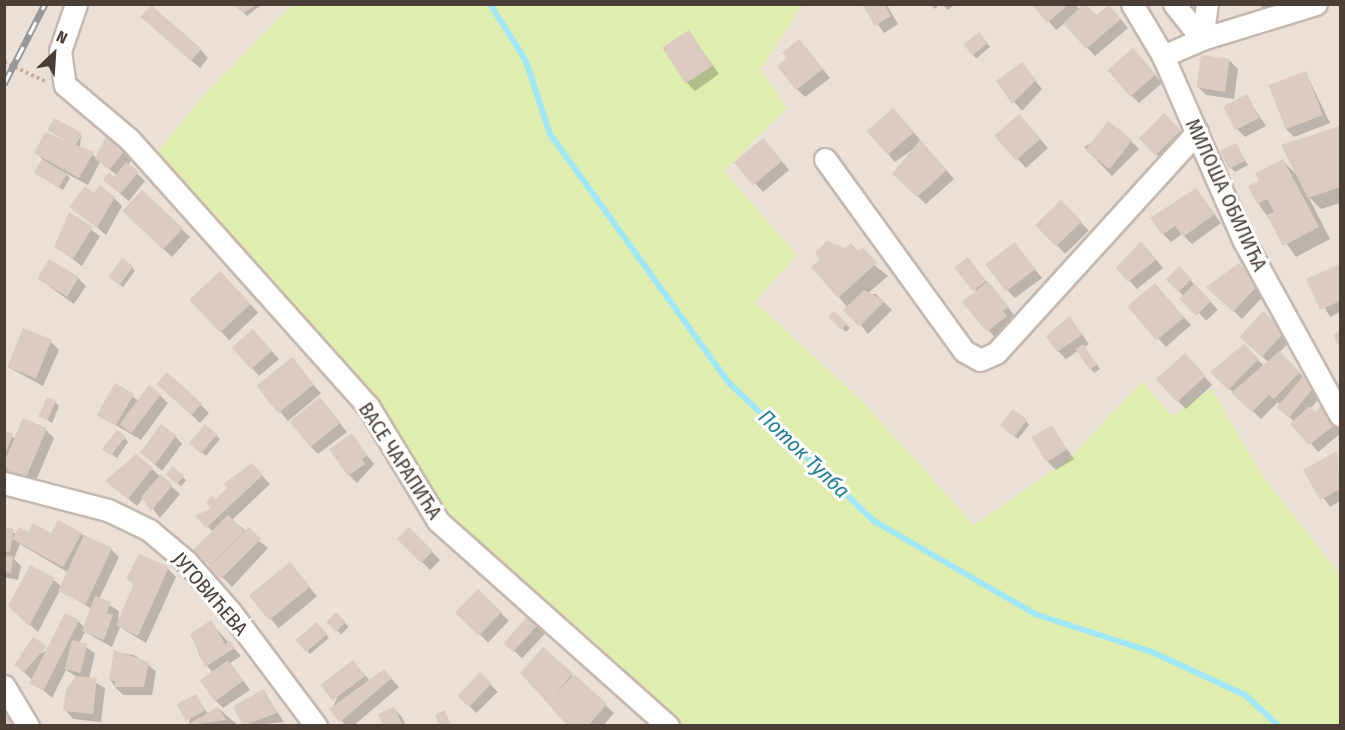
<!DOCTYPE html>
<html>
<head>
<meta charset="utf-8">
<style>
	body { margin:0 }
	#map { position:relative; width:1345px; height:730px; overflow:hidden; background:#f6efea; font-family:"Fira Sans Condensed",sans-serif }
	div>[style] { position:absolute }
	.residential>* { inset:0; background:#eae0d7; transform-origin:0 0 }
	.green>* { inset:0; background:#dfedaf }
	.shadow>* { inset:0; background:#0003; transform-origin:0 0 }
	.stream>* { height:6px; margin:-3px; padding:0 3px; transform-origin:3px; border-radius:3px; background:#a2e7f7 }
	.building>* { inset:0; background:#dccbc1; transform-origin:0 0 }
	.path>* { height:4px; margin-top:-2px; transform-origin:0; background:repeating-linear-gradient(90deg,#c6ad9b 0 3px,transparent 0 6px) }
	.roads { filter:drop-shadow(2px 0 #c6b8ae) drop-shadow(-2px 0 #c6b8ae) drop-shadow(0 2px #c6b8ae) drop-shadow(0 -2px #c6b8ae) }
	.minor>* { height:21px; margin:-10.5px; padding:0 10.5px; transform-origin:10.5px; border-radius:10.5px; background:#fff }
	.rail>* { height:7px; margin-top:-3.5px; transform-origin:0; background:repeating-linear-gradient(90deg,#fff 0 14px,#999 0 28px); box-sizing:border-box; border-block:2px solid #999 }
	span { translate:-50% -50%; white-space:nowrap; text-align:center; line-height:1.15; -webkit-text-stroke:6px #fff; paint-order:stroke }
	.street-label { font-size:20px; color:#4b3e37 }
	.water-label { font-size:21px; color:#207e95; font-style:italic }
	.frame { position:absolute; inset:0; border:6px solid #4b3e37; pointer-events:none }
	.north { position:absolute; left:24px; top:24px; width:60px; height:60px; -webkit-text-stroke:4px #fff; paint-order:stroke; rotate:25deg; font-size:16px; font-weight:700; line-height:24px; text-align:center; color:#4b3e37 }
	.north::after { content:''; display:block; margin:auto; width:21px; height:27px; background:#4b3e37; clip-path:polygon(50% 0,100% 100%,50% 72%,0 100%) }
</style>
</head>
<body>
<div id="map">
	<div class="residential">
		<div style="left:5px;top:5px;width:1335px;height:720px"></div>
	</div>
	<div class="green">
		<div style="clip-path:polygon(292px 5px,802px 5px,761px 69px,787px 108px,724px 171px,797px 255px,755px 302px,863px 402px,974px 525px,1068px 460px,1142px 382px,1173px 416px,1211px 388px,1262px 475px,1340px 575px,1340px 725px,666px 725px,438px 521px,416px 477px,153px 158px,203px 96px)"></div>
	</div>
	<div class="shadow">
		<div style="clip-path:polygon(235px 4px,262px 4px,247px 16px)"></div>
		<div style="clip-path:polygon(864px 4px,886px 4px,898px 24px,884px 33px)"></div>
		<div style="clip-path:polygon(930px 4px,940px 4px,935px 9px)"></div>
		<div style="clip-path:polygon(942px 4px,955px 4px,948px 10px)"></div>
		<div style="clip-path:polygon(1034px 4px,1075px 4px,1080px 10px,1086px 5px,1097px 17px,1117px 15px,1128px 28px,1095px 56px,1065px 23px,1056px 30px)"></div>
		<div style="clip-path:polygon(1260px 4px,1296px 4px,1264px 11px)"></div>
		<div style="clip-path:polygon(149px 24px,201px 50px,208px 58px,200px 68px)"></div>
		<div style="clip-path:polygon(689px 32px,719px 74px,695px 91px,687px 83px)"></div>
		<div style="left:979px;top:34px;width:17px;height:18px;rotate:50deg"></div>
		<div style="clip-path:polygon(807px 49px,830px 78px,805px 97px,797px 89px,789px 58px)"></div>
		<div style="clip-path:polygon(1141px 58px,1162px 83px,1139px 103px,1131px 95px)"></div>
		<div style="clip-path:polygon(1230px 61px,1238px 69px,1234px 99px,1206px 95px,1198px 87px)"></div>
		<div style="clip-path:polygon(1022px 64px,1042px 89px,1022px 111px,998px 82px)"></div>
		<div style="clip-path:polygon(1306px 73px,1330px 123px,1294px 137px,1286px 129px)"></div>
		<div style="clip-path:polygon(1246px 96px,1266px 126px,1245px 137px,1237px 129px)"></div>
		<div style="left:1164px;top:115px;width:34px;height:33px;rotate:45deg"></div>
		<div style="clip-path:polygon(901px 118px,954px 179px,926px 204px,902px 182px,916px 147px,895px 162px,868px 131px)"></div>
		<div style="clip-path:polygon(1027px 124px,1048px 148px,1026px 168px,997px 137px)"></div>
		<div style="clip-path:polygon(1340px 128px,1340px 203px,1321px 209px,1308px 196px,1330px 239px,1296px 257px,1258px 203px,1261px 181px,1283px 161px,1296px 174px,1283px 146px)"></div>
		<div style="clip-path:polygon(1119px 129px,1139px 149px,1112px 176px,1084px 147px)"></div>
		<div style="clip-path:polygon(53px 133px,81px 134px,80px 146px,97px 158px,108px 136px,133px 158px,128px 165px,145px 181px,129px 201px,113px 188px,117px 175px,100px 162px,88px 185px,64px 172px,70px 178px,63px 190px,36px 173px,43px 160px,36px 152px,78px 147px)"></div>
		<div style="clip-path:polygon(1236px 145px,1248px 165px,1235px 172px,1231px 168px)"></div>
		<div style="clip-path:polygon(771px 148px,789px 170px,763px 192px,737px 163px)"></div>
		<div style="clip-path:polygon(1196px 190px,1221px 223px,1192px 244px,1182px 234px,1171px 242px,1163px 234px)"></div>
		<div style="clip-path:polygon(142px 192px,190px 237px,172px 257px,132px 219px)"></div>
		<div style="clip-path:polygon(94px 195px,114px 198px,122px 206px,106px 235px,71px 206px)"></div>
		<div style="left:1061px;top:202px;width:40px;height:33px;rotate:46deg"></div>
		<div style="clip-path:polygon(69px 214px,100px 236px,82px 266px,56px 247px)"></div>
		<div style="clip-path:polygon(1014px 244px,1042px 278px,1015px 298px,1007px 290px)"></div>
		<div style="clip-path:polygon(1149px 251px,1163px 268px,1137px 289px,1118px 268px)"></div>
		<div style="clip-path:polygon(859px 253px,888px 276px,867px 294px,876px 294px,892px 310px,868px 334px,839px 297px)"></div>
		<div style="clip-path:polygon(968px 259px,1015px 316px,1010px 320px,1014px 325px,996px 339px,965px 302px,976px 292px)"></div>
		<div style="clip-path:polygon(1239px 265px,1267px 292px,1242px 319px,1209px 287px)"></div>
		<div style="clip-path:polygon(1340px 265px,1340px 312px,1330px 317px,1308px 279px)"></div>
		<div style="clip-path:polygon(132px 267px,135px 271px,123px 287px,113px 280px)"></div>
		<div style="left:1179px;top:268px;width:57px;height:16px;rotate:47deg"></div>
		<div style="left:220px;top:273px;width:55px;height:40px;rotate:46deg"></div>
		<div style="clip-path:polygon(78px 278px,86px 286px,74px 304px,39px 279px)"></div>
		<div style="clip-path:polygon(1162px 293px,1191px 325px,1166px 347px,1130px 307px)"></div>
		<div style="clip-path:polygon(834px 313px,850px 328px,846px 332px,831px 317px)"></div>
		<div style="clip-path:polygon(1263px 313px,1291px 340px,1279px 353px,1322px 395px,1310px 409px,1315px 414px,1322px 407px,1340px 427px,1340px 434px,1318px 452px,1278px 402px,1261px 419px,1212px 372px,1244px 346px,1264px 366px,1268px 362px,1241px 336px)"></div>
		<div style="clip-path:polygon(1070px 318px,1089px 344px,1084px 347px,1100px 369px,1094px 373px,1078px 351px,1066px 359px,1058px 351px)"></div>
		<div style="clip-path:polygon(261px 339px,279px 359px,259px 376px,234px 347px)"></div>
		<div style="clip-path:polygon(51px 342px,59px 350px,43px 386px,8px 367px)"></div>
		<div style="left:292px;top:359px;width:45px;height:43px;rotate:50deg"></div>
		<div style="clip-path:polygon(1192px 363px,1212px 385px,1186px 409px,1178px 401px)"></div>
		<div style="clip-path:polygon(159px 384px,201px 405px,209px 413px,200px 423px)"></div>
		<div style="clip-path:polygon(116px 385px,139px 401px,160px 395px,168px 403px,141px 440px,99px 415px)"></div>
		<div style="clip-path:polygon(320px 399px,347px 432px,318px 454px,310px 446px)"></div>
		<div style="clip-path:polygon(55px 402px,59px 406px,52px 423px,41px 416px)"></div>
		<div style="clip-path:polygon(1026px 421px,1029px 425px,1018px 439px,1005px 429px)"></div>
		<div style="clip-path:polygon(205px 426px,220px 439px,206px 456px,195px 446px)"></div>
		<div style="clip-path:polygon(1051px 427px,1074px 459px,1056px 470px,1048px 462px)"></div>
		<div style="clip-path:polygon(46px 430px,54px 438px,35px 483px,9px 470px,4px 480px,4px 432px,16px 439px)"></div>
		<div style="clip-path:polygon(351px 435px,374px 464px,357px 483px,349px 475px)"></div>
		<div style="clip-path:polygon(175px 436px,182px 444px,162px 471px,141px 452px)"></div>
		<div style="clip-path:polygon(125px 438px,128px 442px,117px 458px,109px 452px)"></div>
		<div style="clip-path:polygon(1337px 453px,1340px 501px,1330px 507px,1305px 471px)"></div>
		<div style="clip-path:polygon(252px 465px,270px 484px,232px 520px,268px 548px,232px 587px,196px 550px,213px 532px,198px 516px,214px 508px)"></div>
		<div style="left:173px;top:468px;width:18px;height:8px;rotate:43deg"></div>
		<div style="clip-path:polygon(152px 469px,180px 494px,160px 518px,144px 497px,137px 506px,115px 488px)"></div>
		<div style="clip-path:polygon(4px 529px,17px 534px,81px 534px,111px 549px,119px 557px,99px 599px,119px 611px,118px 622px,135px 585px,128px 579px,168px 569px,176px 577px,146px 643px,120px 627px,112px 647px,85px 632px,79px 643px,95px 653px,89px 679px,105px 688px,101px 722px,73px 719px,65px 710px,77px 677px,66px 670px,52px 698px,16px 665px,48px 650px,78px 621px,85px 628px,92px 609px,60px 590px,38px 632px,10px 606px,54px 580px,62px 587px,69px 573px,20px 544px,14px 559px,21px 566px,18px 580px,4px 577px)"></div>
		<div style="left:409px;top:529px;width:44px;height:14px;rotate:45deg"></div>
		<div style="left:290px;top:564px;width:42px;height:50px;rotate:50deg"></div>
		<div style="left:478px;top:591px;width:43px;height:30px;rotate:44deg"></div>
		<div style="left:336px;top:614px;width:18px;height:11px;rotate:45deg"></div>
		<div style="left:529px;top:617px;width:23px;height:35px;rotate:43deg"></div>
		<div style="clip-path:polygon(210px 622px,241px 656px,230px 663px,250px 690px,223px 708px,215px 700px,212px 672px,199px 655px)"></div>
		<div style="clip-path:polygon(320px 627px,329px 638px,310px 654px,297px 640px)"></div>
		<div style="clip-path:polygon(543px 649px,614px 713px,603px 726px,572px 726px,522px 673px)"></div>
		<div style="clip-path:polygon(115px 652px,134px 655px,156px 671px,152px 695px,123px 695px,115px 687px,110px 679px)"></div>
		<div style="clip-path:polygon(353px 662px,370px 681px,384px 671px,399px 687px,353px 726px,346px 726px,332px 709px)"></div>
		<div style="left:480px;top:674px;width:25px;height:30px;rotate:45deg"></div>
		<div style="clip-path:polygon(263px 691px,284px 722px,245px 726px,235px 707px)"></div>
		<div style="clip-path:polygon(196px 696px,208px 714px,218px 708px,239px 726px,188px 726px)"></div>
		<div style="clip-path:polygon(394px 709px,402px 717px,406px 726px,385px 726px)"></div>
	</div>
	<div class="stream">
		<div style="left:490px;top:4px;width:67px;rotate:57.7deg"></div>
		<div style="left:526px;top:61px;width:77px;rotate:71.8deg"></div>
		<div style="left:550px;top:134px;width:305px;rotate:54.3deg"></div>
		<div style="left:728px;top:382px;width:202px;rotate:43.6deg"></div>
		<div style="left:874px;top:521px;width:186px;rotate:30deg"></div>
		<div style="left:1035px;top:614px;width:123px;rotate:18deg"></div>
		<div style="left:1152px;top:652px;width:102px;rotate:24.8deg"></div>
		<div style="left:1245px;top:695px;width:46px;rotate:42.4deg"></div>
	</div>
	<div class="building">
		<div style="clip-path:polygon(862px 4px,884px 4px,891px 16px,875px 26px)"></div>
		<div style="clip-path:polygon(1032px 4px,1069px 4px,1047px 23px)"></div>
		<div style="clip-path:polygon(1084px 4px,1097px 15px,1109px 5px,1121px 19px,1086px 49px,1063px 23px)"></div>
		<div style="left:151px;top:5px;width:67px;height:16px;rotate:41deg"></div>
		<div style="clip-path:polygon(233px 5px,257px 5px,243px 13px)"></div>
		<div style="left:689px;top:30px;width:43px;height:32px;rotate:57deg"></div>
		<div style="left:979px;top:32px;width:14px;height:20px;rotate:51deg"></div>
		<div style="clip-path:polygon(799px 39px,823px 69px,796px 90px,777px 66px,787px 58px,782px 53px)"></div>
		<div style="left:1133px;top:48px;width:35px;height:34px;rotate:49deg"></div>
		<div style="left:1201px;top:55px;width:29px;height:33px;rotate:8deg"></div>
		<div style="clip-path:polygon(1022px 62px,1036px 80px,1012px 104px,996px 81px)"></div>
		<div style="left:1306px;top:71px;width:47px;height:40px;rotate:69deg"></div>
		<div style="left:1247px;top:94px;width:27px;height:27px;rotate:63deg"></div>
		<div style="left:893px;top:108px;width:32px;height:35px;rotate:49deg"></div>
		<div style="left:1164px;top:113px;width:24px;height:36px;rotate:45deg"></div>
		<div style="left:1019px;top:114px;width:33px;height:33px;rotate:49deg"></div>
		<div style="left:54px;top:118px;width:32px;height:14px;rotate:28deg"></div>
		<div style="left:1108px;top:121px;width:31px;height:37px;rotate:38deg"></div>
		<div style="clip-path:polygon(1340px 126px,1340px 187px,1308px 198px,1281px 145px)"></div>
		<div style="clip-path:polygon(45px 132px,94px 152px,79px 178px,34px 153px)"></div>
		<div style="clip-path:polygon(107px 134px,126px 149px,110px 169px,95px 159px)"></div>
		<div style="left:763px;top:138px;width:30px;height:38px;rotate:50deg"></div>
		<div style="clip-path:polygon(920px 140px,947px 170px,917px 197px,892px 174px)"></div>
		<div style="left:1236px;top:143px;width:20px;height:18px;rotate:63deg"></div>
		<div style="left:42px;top:159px;width:29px;height:16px;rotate:31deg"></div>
		<div style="clip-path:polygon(1283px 159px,1319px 227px,1283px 246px,1267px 215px,1274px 212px,1267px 199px,1257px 204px,1248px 186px,1259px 181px,1255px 173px)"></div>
		<div style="clip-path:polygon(126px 162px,139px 172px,120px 194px,103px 180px,109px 172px,114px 177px)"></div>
		<div style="clip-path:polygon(100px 185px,115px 197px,97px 228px,69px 207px,85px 186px,94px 193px)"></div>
		<div style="clip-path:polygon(1196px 188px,1215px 214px,1183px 237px,1175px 226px,1162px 235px,1150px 218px)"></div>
		<div style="left:142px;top:190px;width:56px;height:29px;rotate:43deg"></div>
		<div style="left:1061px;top:200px;width:30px;height:36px;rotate:46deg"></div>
		<div style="clip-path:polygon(69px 212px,93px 227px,73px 259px,54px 247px)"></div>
		<div style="clip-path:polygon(827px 241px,845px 248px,851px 243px,858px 251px,863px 247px,877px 263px,838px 298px,811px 267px,820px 259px,815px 253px)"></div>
		<div style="clip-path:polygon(1141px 241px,1156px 260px,1128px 282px,1116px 268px)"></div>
		<div style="left:1015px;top:242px;width:34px;height:37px;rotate:53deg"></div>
		<div style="left:968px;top:257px;width:30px;height:17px;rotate:53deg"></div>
		<div style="left:122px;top:258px;width:14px;height:23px;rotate:36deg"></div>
		<div style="left:49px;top:259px;width:35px;height:23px;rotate:31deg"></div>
		<div style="clip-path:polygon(1239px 263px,1260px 283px,1233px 312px,1206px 287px)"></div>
		<div style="clip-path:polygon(1340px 264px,1340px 301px,1320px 310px,1306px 279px)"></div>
		<div style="left:1179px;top:266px;width:18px;height:19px;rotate:45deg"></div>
		<div style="left:220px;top:271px;width:45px;height:42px;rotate:47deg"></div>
		<div style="clip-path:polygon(988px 281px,1009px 307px,1003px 311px,1007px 316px,987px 332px,962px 302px)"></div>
		<div style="left:1155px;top:283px;width:45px;height:36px;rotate:50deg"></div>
		<div style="left:1194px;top:284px;width:24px;height:21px;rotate:45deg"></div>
		<div style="clip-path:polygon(864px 290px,885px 301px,859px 327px,843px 310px)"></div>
		<div style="left:834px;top:311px;width:18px;height:8px;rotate:45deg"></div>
		<div style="left:1263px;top:311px;width:30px;height:35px;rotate:42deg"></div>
		<div style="clip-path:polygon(1070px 316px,1082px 335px,1057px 352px,1046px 336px)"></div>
		<div style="left:23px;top:328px;width:31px;height:42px;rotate:22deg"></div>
		<div style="left:253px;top:329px;width:29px;height:28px;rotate:49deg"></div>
		<div style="clip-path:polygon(1340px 331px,1340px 349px,1333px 335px)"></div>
		<div style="left:1083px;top:344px;width:25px;height:9px;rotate:56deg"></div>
		<div style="clip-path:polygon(1244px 344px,1259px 359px,1228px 390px,1210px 372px)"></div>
		<div style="clip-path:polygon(1279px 351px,1300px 372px,1274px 399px,1269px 395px,1252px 412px,1231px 393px)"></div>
		<div style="left:1185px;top:353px;width:31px;height:39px;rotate:48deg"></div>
		<div style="left:292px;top:357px;width:35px;height:46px;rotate:51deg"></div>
		<div style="left:167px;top:372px;width:47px;height:16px;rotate:42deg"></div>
		<div style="left:1303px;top:376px;width:16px;height:41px;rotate:40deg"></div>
		<div style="left:115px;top:383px;width:22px;height:37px;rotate:30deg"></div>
		<div style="left:149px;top:385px;width:15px;height:49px;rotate:37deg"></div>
		<div style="left:47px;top:397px;width:10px;height:21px;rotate:24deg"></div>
		<div style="left:320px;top:397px;width:33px;height:39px;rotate:51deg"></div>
		<div style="clip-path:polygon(1322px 405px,1338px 422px,1309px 445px,1290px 424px,1309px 406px,1315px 412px)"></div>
		<div style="left:1013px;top:409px;width:18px;height:21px;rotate:38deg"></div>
		<div style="left:23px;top:418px;width:26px;height:53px;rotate:23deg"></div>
		<div style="left:161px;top:424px;width:19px;height:36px;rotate:36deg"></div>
		<div style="left:205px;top:424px;width:16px;height:25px;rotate:40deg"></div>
		<div style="left:1052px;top:425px;width:29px;height:24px;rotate:59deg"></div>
		<div style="clip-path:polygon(4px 430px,13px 434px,5px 455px,4px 455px)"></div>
		<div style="left:117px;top:430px;width:11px;height:24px;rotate:38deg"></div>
		<div style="clip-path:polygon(352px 433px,367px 456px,362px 459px,365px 464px,348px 476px,329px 449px)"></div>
		<div style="clip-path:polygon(1337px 451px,1340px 489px,1320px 500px,1303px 470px)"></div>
		<div style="clip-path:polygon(136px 454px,153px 468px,128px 499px,105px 481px)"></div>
		<div style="clip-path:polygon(252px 463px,263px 475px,206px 528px,195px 516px,211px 508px,206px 502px,212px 496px,216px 499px,227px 488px,223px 484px)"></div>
		<div style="left:173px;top:466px;width:15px;height:11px;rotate:42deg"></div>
		<div style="clip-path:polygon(161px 474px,173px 485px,151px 511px,141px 497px)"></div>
		<div style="left:228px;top:515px;width:23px;height:49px;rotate:45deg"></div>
		<div style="clip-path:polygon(58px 520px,82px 533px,63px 567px,12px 539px,19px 527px,28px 532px,33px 523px,51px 533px)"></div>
		<div style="clip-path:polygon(4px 527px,14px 529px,10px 552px,4px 551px)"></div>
		<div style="left:249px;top:527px;width:17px;height:57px;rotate:45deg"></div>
		<div style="left:409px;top:527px;width:34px;height:17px;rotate:45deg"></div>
		<div style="left:84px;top:535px;width:31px;height:62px;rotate:25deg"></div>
		<div style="clip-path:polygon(139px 554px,169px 567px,138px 636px,116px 625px,134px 583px,126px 579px)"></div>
		<div style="clip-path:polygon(4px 555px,13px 556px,11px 573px,4px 572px)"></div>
		<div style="left:290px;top:562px;width:32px;height:53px;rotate:51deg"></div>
		<div style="clip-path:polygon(30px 565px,55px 578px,29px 626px,8px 606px)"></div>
		<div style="left:478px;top:589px;width:33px;height:33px;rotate:44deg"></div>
		<div style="clip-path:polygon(95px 596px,111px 602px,107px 613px,113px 615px,104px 640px,82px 631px)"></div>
		<div style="left:336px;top:612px;width:14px;height:14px;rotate:45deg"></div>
		<div style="left:65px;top:613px;width:16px;height:79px;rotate:27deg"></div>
		<div style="left:529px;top:615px;width:13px;height:38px;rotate:42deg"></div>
		<div style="clip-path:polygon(211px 620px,225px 644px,230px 641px,235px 648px,205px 667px,190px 634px)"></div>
		<div style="left:317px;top:622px;width:16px;height:28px;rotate:50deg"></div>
		<div style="clip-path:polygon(33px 637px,47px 646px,24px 672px,14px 665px)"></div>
		<div style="left:72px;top:640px;width:16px;height:30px;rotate:14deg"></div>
		<div style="clip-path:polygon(543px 647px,573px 673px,553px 697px,574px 674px,607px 704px,588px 726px,568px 726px,520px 673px)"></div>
		<div style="clip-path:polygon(114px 650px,149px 662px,144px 687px,114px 687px,115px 681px,109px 680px)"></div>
		<div style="left:228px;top:660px;width:26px;height:35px;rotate:54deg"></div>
		<div style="left:353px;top:660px;width:20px;height:41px;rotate:53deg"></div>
		<div style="clip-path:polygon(384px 669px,392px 678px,340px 722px,329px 709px)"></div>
		<div style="left:480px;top:672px;width:16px;height:33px;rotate:43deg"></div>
		<div style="clip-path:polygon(76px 676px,97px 678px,93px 714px,63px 711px,66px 690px)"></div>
		<div style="clip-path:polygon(264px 689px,277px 713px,243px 726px,233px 706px)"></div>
		<div style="left:196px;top:694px;width:19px;height:22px;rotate:62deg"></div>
		<div style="clip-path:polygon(4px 702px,17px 726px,4px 726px)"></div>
		<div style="clip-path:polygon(218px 707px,226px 720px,185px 726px)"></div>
		<div style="clip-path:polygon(394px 707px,403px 726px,383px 726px,378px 714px)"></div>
		<div style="clip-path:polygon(444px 710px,452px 726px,440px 726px,435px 715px)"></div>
	</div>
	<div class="path">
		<div style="left:4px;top:62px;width:45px;rotate:24.9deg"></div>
	</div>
	<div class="roads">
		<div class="minor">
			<div style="left:76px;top:4px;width:50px;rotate:108.8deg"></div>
			<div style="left:60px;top:51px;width:34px;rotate:82deg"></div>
			<div style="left:65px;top:85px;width:85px;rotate:40.2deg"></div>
			<div style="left:130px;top:140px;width:357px;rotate:48.2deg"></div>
			<div style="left:368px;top:406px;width:135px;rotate:58.7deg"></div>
			<div style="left:438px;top:521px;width:308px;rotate:41.7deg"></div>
			<div style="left:1132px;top:4px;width:61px;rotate:59.2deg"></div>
			<div style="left:1163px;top:56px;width:202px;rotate:66.4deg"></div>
			<div style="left:1244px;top:241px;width:199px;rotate:61.1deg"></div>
			<div style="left:1174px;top:4px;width:45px;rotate:51.3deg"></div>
			<div style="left:1202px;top:39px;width:35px;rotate:-82deg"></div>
			<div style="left:1163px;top:56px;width:43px;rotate:-23.6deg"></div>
			<div style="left:1202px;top:39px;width:119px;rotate:-17.1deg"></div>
			<div style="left:825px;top:159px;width:237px;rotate:54.1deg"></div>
			<div style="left:964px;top:351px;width:18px;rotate:29deg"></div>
			<div style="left:980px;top:360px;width:17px;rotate:-24deg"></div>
			<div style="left:996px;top:353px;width:299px;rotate:-47.7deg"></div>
			<div style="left:4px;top:483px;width:107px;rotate:14.6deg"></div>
			<div style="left:108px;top:510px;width:46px;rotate:26deg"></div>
			<div style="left:149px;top:530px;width:48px;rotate:40deg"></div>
			<div style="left:186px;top:561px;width:67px;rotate:48.7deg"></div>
			<div style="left:230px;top:611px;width:144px;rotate:53.2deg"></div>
			<div style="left:4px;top:686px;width:47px;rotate:59deg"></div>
		</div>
	</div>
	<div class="rail">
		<div style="left:4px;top:84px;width:90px;rotate:-62.9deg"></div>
	</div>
	<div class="street-label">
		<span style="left:1226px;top:195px;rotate:65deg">МИЛОША ОБИЛИЋА</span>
		<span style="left:400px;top:461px;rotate:57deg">ВАСЕ ЧАРАПИЋА</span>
		<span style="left:210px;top:594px;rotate:49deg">ЈУГОВИЋЕВА</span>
	</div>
	<div class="water-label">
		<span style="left:804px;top:454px;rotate:44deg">Поток Тулба</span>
	</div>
	<div class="frame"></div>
	<div class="north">N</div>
</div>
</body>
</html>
